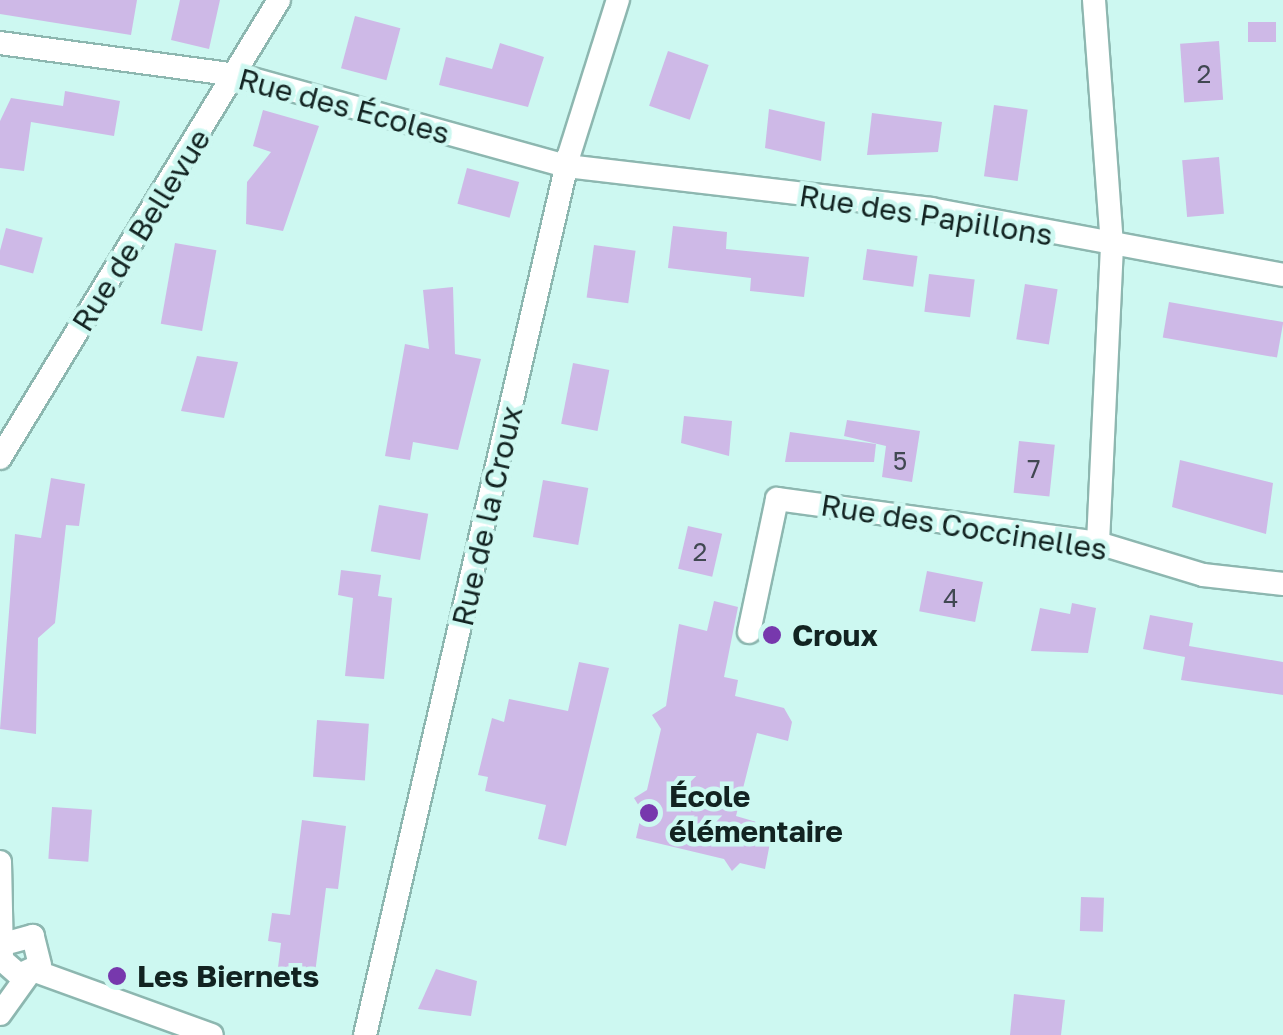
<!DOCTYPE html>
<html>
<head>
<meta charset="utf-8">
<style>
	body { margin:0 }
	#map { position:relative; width:1283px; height:1035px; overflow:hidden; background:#cdf8f1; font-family:"Golos Text",sans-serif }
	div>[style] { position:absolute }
	.building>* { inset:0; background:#ceb9e7; transform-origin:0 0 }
	.roads { filter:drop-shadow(2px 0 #8db7b0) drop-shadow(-2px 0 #8db7b0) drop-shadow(0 2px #8db7b0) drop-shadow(0 -2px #8db7b0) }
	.street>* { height:22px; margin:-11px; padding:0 11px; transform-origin:11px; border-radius:11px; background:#fff }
	.dots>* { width:28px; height:28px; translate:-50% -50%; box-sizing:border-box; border:5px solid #cdf8f1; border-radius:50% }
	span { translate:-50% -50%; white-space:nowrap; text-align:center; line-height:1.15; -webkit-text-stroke:9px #cdf8f1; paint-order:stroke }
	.number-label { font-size:25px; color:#414852 }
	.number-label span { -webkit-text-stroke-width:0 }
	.street-label { font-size:30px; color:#122321 }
	.poi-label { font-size:30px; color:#122321; font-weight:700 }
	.left { translate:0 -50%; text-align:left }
</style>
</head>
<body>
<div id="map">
	<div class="building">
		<div style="clip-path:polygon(0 0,137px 0,131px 35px,0 14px)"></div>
		<div style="clip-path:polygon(180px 0,220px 0,209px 49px,171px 40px)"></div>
		<div style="left:355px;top:16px;width:47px;height:54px;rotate:15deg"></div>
		<div style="left:1276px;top:22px;width:20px;height:28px;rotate:90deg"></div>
		<div style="left:1219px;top:41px;width:59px;height:39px;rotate:86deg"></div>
		<div style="clip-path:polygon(500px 43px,544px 57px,528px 107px,439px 85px,446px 57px,492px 69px)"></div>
		<div style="left:668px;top:51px;width:43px;height:58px;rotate:19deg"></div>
		<div style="clip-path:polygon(65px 91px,120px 101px,114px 136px,31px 122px,24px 171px,0 168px,0 121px,11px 98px,63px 106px)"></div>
		<div style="left:994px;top:105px;width:34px;height:72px;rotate:8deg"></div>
		<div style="clip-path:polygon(769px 109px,825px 122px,821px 161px,765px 148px)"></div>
		<div style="clip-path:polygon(263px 110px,319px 126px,283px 231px,246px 224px,247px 182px,271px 152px,253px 146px)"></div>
		<div style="clip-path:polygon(872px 113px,942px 122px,938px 152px,867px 155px)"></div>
		<div style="left:1219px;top:157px;width:57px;height:37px;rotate:85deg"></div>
		<div style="left:467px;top:168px;width:54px;height:37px;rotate:15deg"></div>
		<div style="clip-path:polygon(673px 226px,727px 232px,726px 249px,809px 257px,804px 297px,750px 291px,751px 278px,668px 268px)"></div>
		<div style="left:6px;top:228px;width:38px;height:37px;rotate:15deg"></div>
		<div style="left:175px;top:243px;width:42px;height:82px;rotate:10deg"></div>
		<div style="left:594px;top:245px;width:42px;height:53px;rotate:8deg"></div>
		<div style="left:867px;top:249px;width:51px;height:31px;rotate:8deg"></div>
		<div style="left:929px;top:274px;width:46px;height:38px;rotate:7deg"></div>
		<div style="left:1025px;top:284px;width:33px;height:56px;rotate:9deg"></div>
		<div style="clip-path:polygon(453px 287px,455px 354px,481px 359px,458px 450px,413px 442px,410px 460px,385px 456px,405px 344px,429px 349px,423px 290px)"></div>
		<div style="left:1169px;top:302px;width:116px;height:36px;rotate:10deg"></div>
		<div style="clip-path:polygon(197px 356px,238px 362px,224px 418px,181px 411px)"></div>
		<div style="left:573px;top:363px;width:37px;height:62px;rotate:11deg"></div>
		<div style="clip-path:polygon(684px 416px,732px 421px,729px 456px,681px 443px)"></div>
		<div style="clip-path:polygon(847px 420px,920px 431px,912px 482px,882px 477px,886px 446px,844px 436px)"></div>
		<div style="clip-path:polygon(790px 432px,876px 444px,874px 462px,785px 462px)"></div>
		<div style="left:1019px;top:441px;width:36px;height:52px;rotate:6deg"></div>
		<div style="clip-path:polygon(1180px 460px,1273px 483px,1266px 534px,1172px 507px)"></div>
		<div style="clip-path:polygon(51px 478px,85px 484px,79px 526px,66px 525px,55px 623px,38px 638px,36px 734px,0 729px,15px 534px,41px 538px)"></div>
		<div style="left:543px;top:480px;width:46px;height:58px;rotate:10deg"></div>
		<div style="left:379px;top:505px;width:50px;height:47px;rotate:10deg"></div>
		<div style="left:688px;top:526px;width:35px;height:44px;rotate:13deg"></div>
		<div style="clip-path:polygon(341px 570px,381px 575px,378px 596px,392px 598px,384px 679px,345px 676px,353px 598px,338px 595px)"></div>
		<div style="left:927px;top:571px;width:57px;height:41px;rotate:11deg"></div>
		<div style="clip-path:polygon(714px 601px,738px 607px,724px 677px,738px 680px,735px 696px,784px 708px,792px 722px,788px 741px,757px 733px,736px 816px,773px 827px,765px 869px,740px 863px,732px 871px,724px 859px,636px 838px,642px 811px,634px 798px,647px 790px,661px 729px,652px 715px,666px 706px,679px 624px,707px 631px)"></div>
		<div style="clip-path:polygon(1072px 603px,1096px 608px,1088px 653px,1031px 651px,1040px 608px,1070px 614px)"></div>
		<div style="clip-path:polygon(1150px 615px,1193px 623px,1189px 646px,1283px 662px,1283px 695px,1181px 680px,1185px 657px,1143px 649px)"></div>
		<div style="clip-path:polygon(579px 662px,609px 668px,566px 846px,538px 839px,546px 805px,485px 791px,488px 777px,478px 775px,492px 718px,504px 722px,509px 699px,568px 711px)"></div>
		<div style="left:317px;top:720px;width:52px;height:57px;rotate:4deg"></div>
		<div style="left:52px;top:807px;width:40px;height:52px;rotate:4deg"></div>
		<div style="clip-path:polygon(302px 820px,346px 826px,338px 889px,326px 888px,314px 981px,277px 976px,281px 943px,268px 941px,272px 913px,290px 915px)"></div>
		<div style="left:1081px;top:897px;width:23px;height:34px;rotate:2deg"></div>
		<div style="clip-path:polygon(436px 969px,477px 981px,471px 1016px,418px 1009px)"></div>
		<div style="clip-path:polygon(1014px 994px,1065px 1000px,1061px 1035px,1010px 1035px)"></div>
	</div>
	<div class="roads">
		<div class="street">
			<div style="left:1094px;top:0;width:247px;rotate:85.8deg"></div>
			<div style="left:1112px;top:246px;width:297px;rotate:92.7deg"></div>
			<div style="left:0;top:43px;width:240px;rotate:7.7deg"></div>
			<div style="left:238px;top:75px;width:341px;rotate:15.5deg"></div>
			<div style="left:567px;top:166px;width:367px;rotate:6.7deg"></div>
			<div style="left:931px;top:209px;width:358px;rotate:10.6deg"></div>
			<div style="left:0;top:458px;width:536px;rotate:-58.65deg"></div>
			<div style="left:749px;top:632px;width:136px;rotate:-78.1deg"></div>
			<div style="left:777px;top:499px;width:324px;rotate:7.8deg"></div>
			<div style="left:1098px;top:543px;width:110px;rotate:16.9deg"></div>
			<div style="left:1203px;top:575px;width:81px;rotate:6.4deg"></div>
			<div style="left:0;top:862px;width:98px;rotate:88.8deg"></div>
			<div style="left:2px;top:960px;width:23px;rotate:41deg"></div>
			<div style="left:19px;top:975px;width:23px;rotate:-25deg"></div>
			<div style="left:40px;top:965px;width:30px;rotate:-104deg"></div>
			<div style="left:33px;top:936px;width:30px;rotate:165deg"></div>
			<div style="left:35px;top:971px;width:188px;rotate:19.9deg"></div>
			<div style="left:0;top:1014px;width:48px;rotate:-54.3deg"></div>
			<div style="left:365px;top:1035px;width:903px;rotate:-76.95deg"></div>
			<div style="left:569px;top:155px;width:163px;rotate:-72.5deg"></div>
		</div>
	</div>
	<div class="dots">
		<div style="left:772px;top:635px;background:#7738ad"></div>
		<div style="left:649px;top:813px;background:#7738ad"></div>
		<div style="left:117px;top:976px;background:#7738ad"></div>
	</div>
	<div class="number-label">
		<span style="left:1204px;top:74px">2</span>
		<span style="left:900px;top:461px">5</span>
		<span style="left:1034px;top:469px">7</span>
		<span style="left:700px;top:552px">2</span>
		<span style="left:951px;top:598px">4</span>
	</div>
	<div class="street-label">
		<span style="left:344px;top:106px;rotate:15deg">Rue des Écoles</span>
		<span style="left:926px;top:215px;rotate:9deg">Rue des Papillons</span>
		<span style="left:141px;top:230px;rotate:-58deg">Rue de Bellevue</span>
		<span style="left:487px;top:516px;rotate:-77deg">Rue de la Croux</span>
		<span style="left:964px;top:527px;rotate:9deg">Rue des Coccinelles</span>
	</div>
	<div class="poi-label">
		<span class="left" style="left:792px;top:635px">Croux</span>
		<span class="left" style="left:669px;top:813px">École<br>élémentaire</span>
		<span class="left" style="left:137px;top:976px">Les Biernets</span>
	</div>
</div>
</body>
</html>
